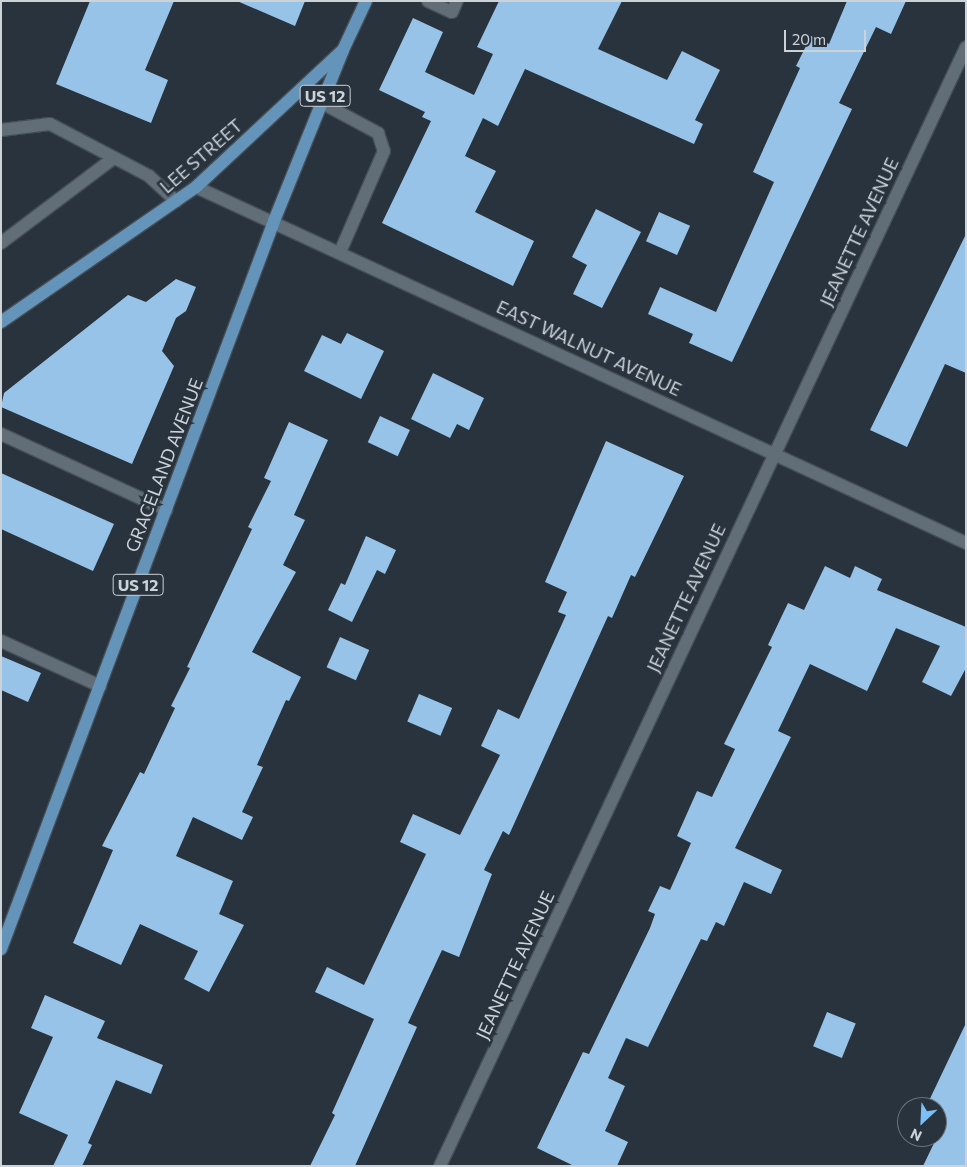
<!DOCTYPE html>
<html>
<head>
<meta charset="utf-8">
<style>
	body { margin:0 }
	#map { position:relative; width:967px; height:1167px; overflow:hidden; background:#29333d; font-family:Commissioner,sans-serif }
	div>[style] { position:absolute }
	.building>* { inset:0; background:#97c3e9; transform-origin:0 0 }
	.roads { filter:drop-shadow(1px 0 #454e56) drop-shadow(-1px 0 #454e56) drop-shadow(0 1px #454e56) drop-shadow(0 -1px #454e56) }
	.minor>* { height:12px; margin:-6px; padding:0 6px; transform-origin:6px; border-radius:6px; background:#616d77 }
	.major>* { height:12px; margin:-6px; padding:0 6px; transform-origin:6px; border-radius:6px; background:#6594bb }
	span { translate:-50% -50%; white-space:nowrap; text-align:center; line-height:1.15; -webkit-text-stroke:5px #29333d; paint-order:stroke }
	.shield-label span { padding:1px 4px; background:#29333d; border:1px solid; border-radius:4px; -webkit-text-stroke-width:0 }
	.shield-label { font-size:16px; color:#cbd2d8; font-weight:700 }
	.street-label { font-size:18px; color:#cbd2d8 }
	.frame { position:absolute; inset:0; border:2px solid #cbd2d8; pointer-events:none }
	.north { position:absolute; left:897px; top:1097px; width:50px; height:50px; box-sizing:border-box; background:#29333d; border:1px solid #6a737b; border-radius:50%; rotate:205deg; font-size:14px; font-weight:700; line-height:20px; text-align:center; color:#cbd2d8 }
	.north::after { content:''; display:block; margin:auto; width:18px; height:22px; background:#7abff8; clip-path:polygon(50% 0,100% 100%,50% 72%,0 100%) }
	.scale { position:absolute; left:784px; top:30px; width:82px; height:22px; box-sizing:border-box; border:2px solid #cbd2d8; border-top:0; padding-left:6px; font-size:15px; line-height:18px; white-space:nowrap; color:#cbd2d8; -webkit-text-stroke:4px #29333d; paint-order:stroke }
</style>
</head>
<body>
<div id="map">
	<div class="building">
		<div style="clip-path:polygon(90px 1px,174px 1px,145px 70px,168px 80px,151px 123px,56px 84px)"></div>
		<div style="clip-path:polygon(237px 1px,305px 1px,295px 26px)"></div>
		<div style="clip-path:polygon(499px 1px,622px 1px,598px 49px,667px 80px,682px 51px,720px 70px,695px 120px,703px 124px,694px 144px,525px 69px,498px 126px,483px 118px,465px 156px,496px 171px,475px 212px,534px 241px,513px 286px,382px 223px,431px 121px,422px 117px,425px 112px,379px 90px,413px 18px,443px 32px,425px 72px,474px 95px,493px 54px,477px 47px)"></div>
		<div style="clip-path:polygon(847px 1px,906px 1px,891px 34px,876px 27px,839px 103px,852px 109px,732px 362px,689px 343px,693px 334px,648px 314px,660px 287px,716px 312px,774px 182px,753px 172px,800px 68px,796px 66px,811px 36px,829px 44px)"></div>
		<div style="clip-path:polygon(596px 209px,641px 232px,602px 308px,573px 294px,587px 265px,572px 257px)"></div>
		<div style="left:659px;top:212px;width:34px;height:32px;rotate:24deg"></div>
		<div style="clip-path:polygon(966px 234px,966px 373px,945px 364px,907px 447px,870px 430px)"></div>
		<div style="clip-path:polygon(176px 279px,196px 287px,186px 311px,176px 318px,162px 351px,174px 366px,132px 464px,1px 407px,4px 393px,128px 295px,146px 302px)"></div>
		<div style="clip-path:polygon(347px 333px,384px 351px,361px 399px,304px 371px,322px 335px,341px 344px)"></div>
		<div style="clip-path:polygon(433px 373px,484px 398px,469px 430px,457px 424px,450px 438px,411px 419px)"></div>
		<div style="left:380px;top:416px;width:33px;height:29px;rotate:25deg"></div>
		<div style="clip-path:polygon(289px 422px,328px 440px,294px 515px,305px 520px,283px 565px,296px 572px,252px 652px,301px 677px,289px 701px,286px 700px,257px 765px,263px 767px,242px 812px,253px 817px,242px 840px,193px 817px,176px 856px,233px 881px,219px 914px,244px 925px,209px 992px,184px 979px,198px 951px,140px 924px,121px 965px,73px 943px,113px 850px,102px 846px,140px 772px,144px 774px,175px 708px,171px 706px,190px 668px,187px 667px,252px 529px,248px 527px,271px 481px,264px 478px)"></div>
		<div style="clip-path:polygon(606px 441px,684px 476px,635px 577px,631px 575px,612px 618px,608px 616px,509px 835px,503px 831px,484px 870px,492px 874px,459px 957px,442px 950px,408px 1023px,417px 1027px,355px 1166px,310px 1166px,335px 1115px,332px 1113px,374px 1019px,315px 992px,327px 967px,364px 985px,426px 854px,400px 842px,413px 814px,460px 835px,500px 755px,481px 746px,498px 709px,519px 719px,566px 615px,558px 612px,567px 592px,545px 582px)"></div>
		<div style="clip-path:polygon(1px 473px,114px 524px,93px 571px,1px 529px)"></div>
		<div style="clip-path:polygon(366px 536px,396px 550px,385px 574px,377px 570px,352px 622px,328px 610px,341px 583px,345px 585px)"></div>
		<div style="clip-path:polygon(825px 566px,850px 578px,855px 566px,882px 579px,877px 590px,966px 627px,966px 668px,951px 696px,922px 682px,940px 646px,896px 628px,867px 691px,810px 664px,778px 731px,791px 737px,735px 848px,782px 870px,771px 894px,744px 882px,724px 926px,716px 922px,707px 941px,701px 939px,648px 1047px,626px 1038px,608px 1078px,625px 1086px,605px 1131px,628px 1142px,617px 1166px,574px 1166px,537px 1148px,583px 1052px,589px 1054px,650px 928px,655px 914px,648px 911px,660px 886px,670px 890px,691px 843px,677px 836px,697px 791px,712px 797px,735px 749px,724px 744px,772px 647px,768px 645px,788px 603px,804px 610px)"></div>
		<div style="left:340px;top:637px;width:32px;height:33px;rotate:24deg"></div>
		<div style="clip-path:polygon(1px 656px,41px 673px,28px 702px,1px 690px)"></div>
		<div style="left:419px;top:694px;width:36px;height:30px;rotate:23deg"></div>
		<div style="clip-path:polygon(45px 995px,105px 1021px,97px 1038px,163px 1065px,151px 1094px,116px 1080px,88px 1143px,92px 1145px,82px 1166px,53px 1166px,68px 1135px,19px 1113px,53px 1037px,31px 1028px)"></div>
		<div style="left:827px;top:1012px;width:31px;height:37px;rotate:22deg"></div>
		<div style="clip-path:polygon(966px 1023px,966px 1166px,923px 1166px,937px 1137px,937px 1107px,926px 1107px)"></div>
	</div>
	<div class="roads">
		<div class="minor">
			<div style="left:428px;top:1px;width:26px;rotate:25deg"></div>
			<div style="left:452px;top:12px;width:12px;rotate:-66deg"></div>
			<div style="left:322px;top:103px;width:64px;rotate:28.2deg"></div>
			<div style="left:378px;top:133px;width:19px;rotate:72deg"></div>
			<div style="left:384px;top:151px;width:110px;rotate:113.5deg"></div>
			<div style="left:1px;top:130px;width:49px;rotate:-7deg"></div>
			<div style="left:50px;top:124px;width:112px;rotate:27.7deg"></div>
			<div style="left:149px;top:176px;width:37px;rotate:43deg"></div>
			<div style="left:196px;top:187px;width:848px;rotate:24.81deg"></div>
			<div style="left:1px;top:243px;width:141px;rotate:-37deg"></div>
			<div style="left:1px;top:434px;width:182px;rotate:24.7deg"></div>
			<div style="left:1px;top:641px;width:109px;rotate:24.4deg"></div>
			<div style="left:440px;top:1166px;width:1236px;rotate:-64.82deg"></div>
		</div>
		<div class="major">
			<div style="left:1px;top:322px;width:237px;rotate:-34.7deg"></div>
			<div style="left:196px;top:187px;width:201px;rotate:-43deg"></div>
			<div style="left:343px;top:50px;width:54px;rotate:-64.9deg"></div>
			<div style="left:1px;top:949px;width:778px;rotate:-69.44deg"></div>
			<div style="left:274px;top:221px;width:184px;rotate:-68deg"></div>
		</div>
	</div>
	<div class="shield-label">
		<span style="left:325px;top:96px">US 12</span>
		<span style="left:138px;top:585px">US 12</span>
	</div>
	<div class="street-label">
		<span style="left:201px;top:156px;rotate:-41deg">LEE STREET</span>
		<span style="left:859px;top:232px;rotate:-65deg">JEANETTE AVENUE</span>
		<span style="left:589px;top:348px;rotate:25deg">EAST WALNUT AVENUE</span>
		<span style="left:164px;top:465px;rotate:-69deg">GRACELAND AVENUE</span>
		<span style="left:686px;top:598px;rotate:-65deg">JEANETTE AVENUE</span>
		<span style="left:515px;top:965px;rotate:-65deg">JEANETTE AVENUE</span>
	</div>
	<div class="frame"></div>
	<div class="north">N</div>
	<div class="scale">20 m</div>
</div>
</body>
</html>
